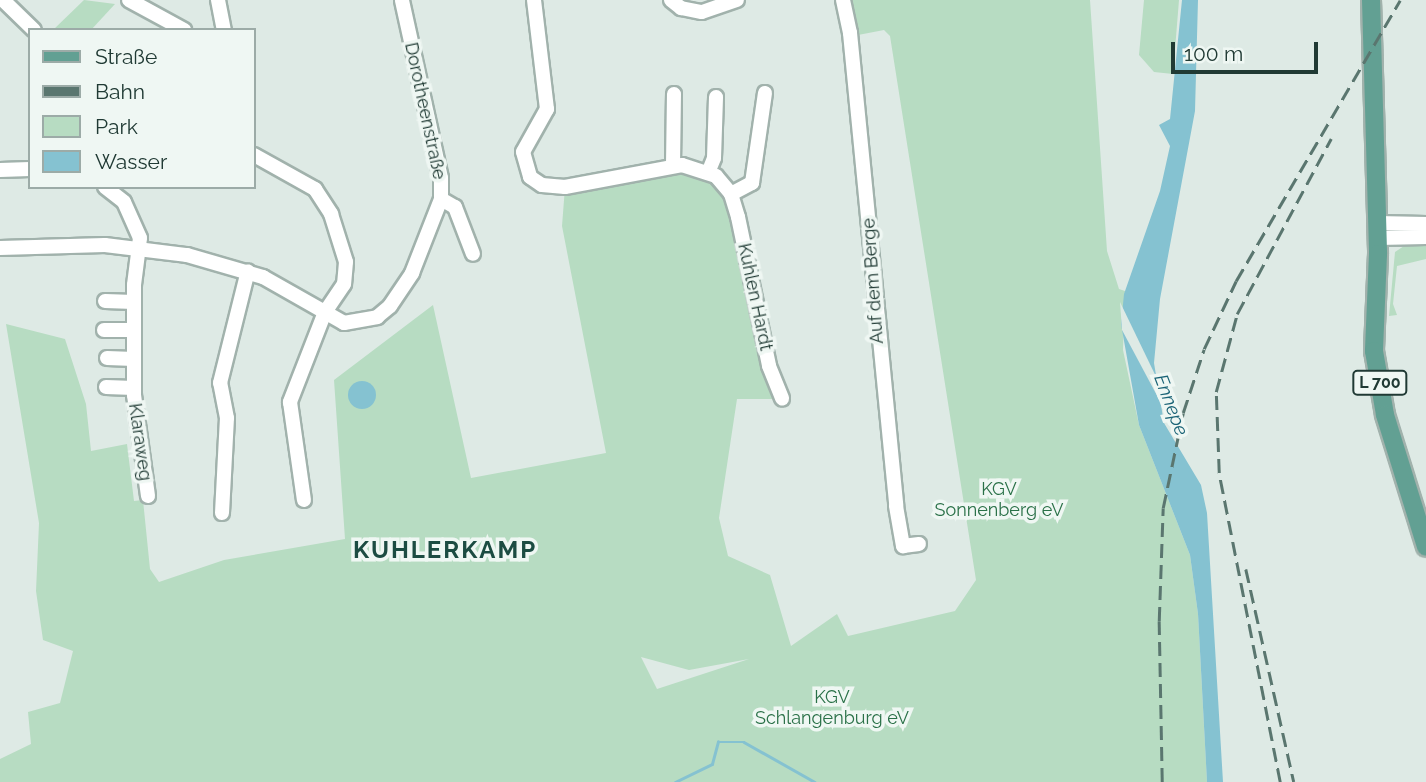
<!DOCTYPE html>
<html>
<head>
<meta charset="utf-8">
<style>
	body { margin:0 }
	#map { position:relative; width:1426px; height:782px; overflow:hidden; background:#deeae5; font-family:Raleway,sans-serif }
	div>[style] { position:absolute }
	.green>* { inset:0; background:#b7dcc2 }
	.water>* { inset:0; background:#85c2d1 }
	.round { border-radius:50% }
	.pier>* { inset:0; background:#deeae5 }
	.stream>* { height:2.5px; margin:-1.25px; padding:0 1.25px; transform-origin:1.25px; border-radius:1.25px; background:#85c2d1 }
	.roads { filter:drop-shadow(2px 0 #a1b2ac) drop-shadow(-2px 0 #a1b2ac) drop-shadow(0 2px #a1b2ac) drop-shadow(0 -2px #a1b2ac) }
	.minor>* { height:14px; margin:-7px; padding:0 7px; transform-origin:7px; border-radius:7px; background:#fff }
	.major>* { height:18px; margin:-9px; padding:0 9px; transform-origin:9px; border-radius:9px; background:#62a093 }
	.rail>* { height:2.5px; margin-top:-1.25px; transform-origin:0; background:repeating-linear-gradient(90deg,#5a766f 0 14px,transparent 0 21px) }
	span { translate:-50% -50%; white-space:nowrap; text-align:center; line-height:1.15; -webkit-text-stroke:7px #eff7f3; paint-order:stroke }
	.shield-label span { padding:2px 5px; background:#eff7f3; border:2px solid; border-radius:5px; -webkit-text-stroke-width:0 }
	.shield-label { font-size:16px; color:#203a34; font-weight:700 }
	.street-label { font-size:18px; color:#203a34 }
	.park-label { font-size:18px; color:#2a7148 }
	.water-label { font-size:19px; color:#1a6376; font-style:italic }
	.district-label { font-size:24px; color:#1c4c42; font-weight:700; letter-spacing:2px }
	.legend { position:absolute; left:28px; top:28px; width:228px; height:161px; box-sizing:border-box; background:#eff7f3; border:2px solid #9caba7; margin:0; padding:9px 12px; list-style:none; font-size:21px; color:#203a34 }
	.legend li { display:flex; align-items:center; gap:14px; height:35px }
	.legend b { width:35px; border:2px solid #9caba7 }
	.scale { position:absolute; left:1171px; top:42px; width:147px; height:32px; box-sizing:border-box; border:4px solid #203a34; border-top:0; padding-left:9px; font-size:21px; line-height:24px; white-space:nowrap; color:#203a34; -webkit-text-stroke:5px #eff7f3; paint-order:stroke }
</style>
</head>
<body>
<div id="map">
	<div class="green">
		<div style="clip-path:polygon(84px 0,115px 4px,91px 30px,53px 30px)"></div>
		<div style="clip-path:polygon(evenodd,847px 0,1090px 0,1107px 251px,1119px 289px,1125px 291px,1123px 350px,1139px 425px,1190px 555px,1198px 614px,1207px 782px,0 782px,0 759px,31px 744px,28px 712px,60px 703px,73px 651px,43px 640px,36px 591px,39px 523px,6px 324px,65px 339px,86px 404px,91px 451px,127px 444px,134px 501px,143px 500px,150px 569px,159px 582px,224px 560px,345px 539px,334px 380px,433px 305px,471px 478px,606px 453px,562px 226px,565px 187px,695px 168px,731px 194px,782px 399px,737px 399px,719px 518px,728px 556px,770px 575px,791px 646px,837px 614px,848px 636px,955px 611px,976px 580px,890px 36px,884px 30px,858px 35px,855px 25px,849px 26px,847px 0,641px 657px,689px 670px,749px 659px,657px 689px,641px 657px)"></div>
		<div style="clip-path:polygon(1144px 0,1179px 0,1173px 74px,1154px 72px,1139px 55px)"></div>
		<div style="clip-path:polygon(1426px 245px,1426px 259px,1397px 266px,1393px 304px,1397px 315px,1389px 316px,1395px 252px,1404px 246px)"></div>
	</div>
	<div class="water">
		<div style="clip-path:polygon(1182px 0,1198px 0,1195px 111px,1160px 299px,1154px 363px,1164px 423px,1201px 485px,1207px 513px,1223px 782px,1207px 782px,1198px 614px,1190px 555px,1139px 425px,1121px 324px,1124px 294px,1160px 191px,1170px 146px,1159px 125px,1170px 119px)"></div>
		<div class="round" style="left:348px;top:381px;width:28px;height:28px"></div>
	</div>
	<div class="pier">
		<div style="clip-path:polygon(1120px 302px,1161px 387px,1161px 403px,1122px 330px)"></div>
	</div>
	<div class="stream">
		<div style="left:675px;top:782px;width:41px;rotate:-25.9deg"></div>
		<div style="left:712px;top:764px;width:23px;rotate:-75deg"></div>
		<div style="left:718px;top:742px;width:26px"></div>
		<div style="left:744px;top:742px;width:81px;rotate:29.4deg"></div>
	</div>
	<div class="roads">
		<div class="minor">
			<div style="left:3px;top:0;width:43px;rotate:44.1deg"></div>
			<div style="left:129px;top:0;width:63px;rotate:28.6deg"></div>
			<div style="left:218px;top:0;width:31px;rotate:79deg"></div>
			<div style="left:534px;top:0;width:110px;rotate:83.2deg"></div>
			<div style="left:547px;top:109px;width:49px;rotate:119.2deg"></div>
			<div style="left:523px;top:152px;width:26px;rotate:74deg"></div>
			<div style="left:530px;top:177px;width:14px;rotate:34deg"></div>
			<div style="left:542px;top:185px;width:23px;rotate:5deg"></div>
			<div style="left:565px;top:187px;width:119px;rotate:-10.6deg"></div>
			<div style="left:682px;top:165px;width:36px;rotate:18deg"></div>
			<div style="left:716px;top:176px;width:23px;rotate:50deg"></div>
			<div style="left:731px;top:194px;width:24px;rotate:73deg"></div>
			<div style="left:738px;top:217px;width:152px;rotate:78.2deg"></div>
			<div style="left:769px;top:366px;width:35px;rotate:68deg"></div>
			<div style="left:671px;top:0;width:13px;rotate:39deg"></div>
			<div style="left:681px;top:8px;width:21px;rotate:11deg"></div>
			<div style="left:702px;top:12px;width:37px;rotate:-19deg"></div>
			<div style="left:843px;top:0;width:34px;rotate:78deg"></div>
			<div style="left:850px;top:33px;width:475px;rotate:84.4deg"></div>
			<div style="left:896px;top:506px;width:41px;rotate:80.1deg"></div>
			<div style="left:903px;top:546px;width:16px;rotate:-7deg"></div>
			<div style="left:254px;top:155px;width:70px;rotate:29.1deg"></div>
			<div style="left:315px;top:189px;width:30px;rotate:57deg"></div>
			<div style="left:331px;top:214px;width:50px;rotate:72.6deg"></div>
			<div style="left:346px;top:262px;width:22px;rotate:95deg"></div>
			<div style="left:344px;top:284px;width:34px;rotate:124deg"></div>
			<div style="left:325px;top:312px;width:97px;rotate:111.3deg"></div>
			<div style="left:290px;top:402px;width:99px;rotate:81.9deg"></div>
			<div style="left:673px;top:165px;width:71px;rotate:-89.2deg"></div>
			<div style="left:0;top:170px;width:30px;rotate:-2deg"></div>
			<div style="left:708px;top:173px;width:16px;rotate:-68deg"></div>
			<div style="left:714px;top:158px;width:61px;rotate:-88.1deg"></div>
			<div style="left:105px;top:187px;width:24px;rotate:38deg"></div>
			<div style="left:124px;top:202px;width:39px;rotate:66deg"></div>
			<div style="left:140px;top:238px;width:47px;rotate:97.3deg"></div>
			<div style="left:134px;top:285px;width:110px;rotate:90deg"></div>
			<div style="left:134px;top:395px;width:102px;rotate:82.1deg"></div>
			<div style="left:731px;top:194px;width:24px;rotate:-28deg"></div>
			<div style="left:752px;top:183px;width:91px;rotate:-81.8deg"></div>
			<div style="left:441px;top:199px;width:16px;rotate:30deg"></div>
			<div style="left:455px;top:207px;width:50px;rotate:69deg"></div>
			<div style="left:1377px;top:223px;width:49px;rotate:1.2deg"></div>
			<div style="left:1378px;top:238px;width:48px;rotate:-1.2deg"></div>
			<div style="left:0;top:248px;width:105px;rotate:-1.6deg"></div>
			<div style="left:105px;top:245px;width:83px;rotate:7deg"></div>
			<div style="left:187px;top:255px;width:79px;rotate:16.1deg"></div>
			<div style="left:263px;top:277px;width:93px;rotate:29.6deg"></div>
			<div style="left:344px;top:323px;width:34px;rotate:-10deg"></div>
			<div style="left:377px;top:317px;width:17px;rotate:-40deg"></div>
			<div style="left:390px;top:306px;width:40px;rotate:-56deg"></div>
			<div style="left:412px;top:273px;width:79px;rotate:-68.6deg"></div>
			<div style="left:441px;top:199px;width:21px;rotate:-90deg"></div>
			<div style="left:441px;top:178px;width:182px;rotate:-102.4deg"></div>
			<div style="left:105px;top:301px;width:29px;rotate:2deg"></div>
			<div style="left:104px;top:330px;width:30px"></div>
			<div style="left:107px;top:358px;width:27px;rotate:2deg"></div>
			<div style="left:106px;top:387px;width:28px;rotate:2deg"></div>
			<div style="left:222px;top:513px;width:95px;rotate:-87deg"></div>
			<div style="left:227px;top:418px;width:36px;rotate:-101deg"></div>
			<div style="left:220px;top:383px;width:115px;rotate:-76deg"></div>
		</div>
		<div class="major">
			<div style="left:1371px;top:0;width:254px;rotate:88.4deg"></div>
			<div style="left:1378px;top:254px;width:97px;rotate:92.4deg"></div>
			<div style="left:1374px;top:351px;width:65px;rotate:80.2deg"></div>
			<div style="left:1385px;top:415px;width:138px;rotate:72.7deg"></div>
		</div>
	</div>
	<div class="rail">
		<div style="left:1246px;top:569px;width:218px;rotate:77.3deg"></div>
		<div style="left:1162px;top:782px;width:161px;rotate:-91.1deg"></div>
		<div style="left:1159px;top:621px;width:113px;rotate:-88deg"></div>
		<div style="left:1163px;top:508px;width:97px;rotate:-78.1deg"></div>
		<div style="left:1183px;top:413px;width:67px;rotate:-71.8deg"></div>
		<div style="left:1204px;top:349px;width:75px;rotate:-64.8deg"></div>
		<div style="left:1236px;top:281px;width:325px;rotate:-59.7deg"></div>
		<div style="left:1280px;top:782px;width:315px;rotate:-101.2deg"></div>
		<div style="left:1219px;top:473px;width:81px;rotate:-92.1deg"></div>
		<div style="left:1216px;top:392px;width:81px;rotate:-74.9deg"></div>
		<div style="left:1237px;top:314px;width:199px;rotate:-61.8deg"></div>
	</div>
	<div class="shield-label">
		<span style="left:1380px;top:383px">L 700</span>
	</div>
	<div class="street-label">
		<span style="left:425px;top:111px;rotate:78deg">Dorotheenstraße</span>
		<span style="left:873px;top:281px;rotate:-94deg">Auf dem Berge</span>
		<span style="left:755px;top:297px;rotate:78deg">Kuhlen Hardt</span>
		<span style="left:140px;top:442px;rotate:82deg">Klaraweg</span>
	</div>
	<div class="park-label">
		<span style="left:999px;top:500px">KGV<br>Sonnenberg eV</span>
		<span style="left:832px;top:708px">KGV<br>Schlangenburg eV</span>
	</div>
	<div class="water-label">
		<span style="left:1171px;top:405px;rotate:69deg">Ennepe</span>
	</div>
	<div class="district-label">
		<span style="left:445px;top:550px">KUHLERKAMP</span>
	</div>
	<ul class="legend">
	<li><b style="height:9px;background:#62a093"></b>Straße</li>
	<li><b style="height:9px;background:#5a766f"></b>Bahn</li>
	<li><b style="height:19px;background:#b7dcc2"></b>Park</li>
	<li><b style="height:19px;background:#85c2d1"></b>Wasser</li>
	</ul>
	<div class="scale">100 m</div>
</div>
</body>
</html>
